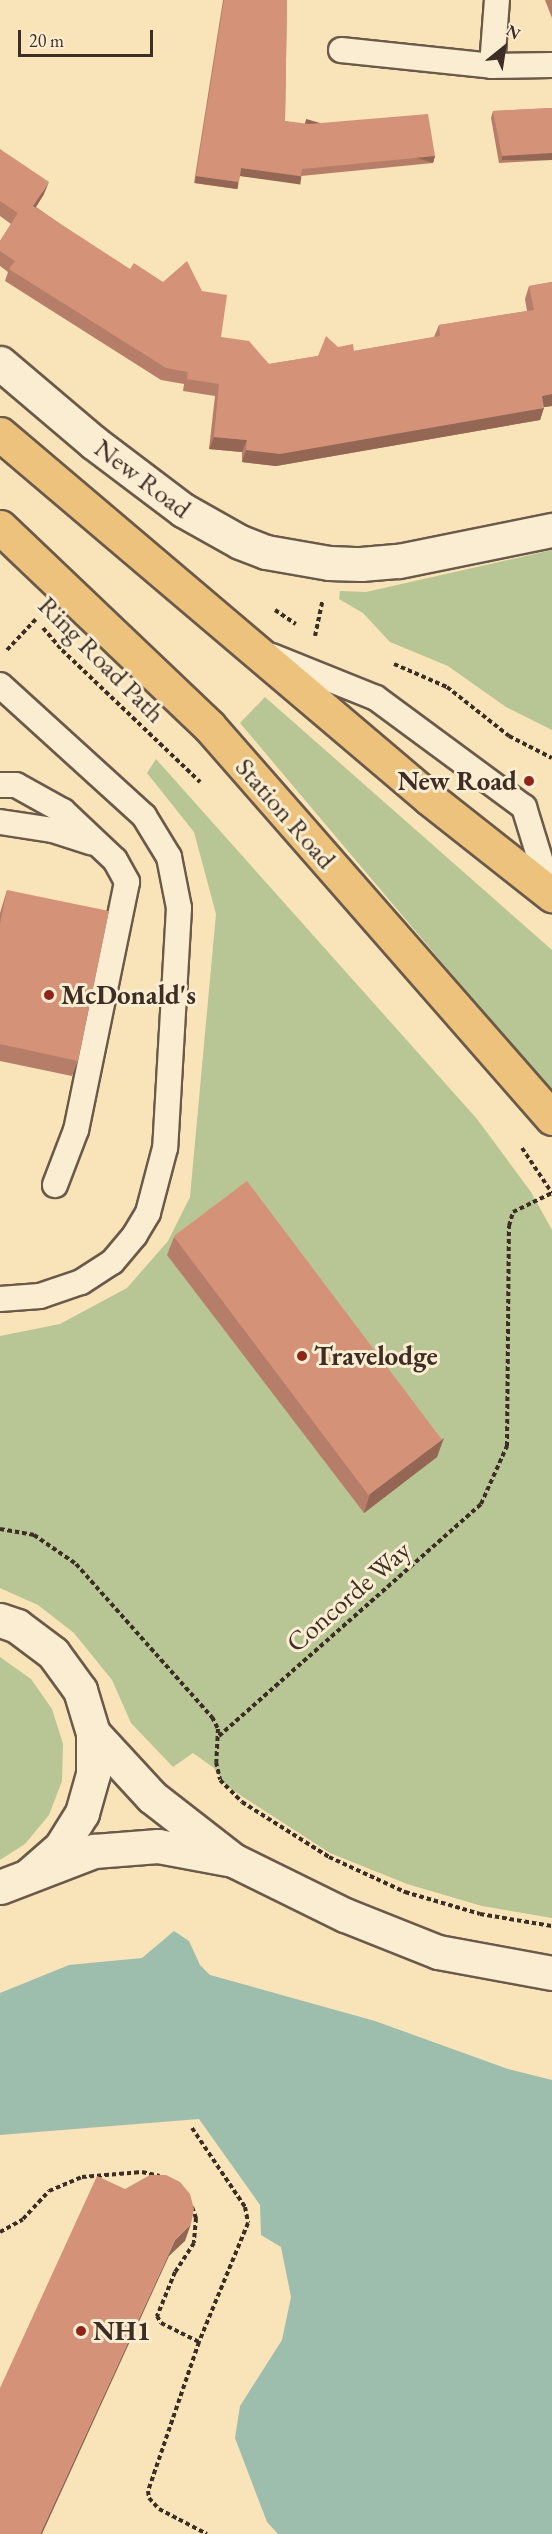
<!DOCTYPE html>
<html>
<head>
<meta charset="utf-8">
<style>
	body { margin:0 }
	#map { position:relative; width:552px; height:2534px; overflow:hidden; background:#f9e3b8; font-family:"EB Garamond",serif }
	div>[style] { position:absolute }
	.green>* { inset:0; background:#b8c594 }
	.water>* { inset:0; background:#9ebead }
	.path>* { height:4px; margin-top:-2px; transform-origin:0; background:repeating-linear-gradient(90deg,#3c2d25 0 4.5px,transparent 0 7.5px) }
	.roads { filter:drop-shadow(2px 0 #6b5a4a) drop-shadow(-2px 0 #6b5a4a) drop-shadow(0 2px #6b5a4a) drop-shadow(0 -2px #6b5a4a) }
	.service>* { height:24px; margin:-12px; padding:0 12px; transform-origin:12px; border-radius:12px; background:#fbedd1 }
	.minor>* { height:33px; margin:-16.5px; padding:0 16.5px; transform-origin:16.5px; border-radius:16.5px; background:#fbedd1 }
	.primary>* { height:33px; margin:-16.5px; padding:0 16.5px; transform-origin:16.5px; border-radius:16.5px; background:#ecc27c }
	.wall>* { inset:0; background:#b67e68 }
	.shaded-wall>* { inset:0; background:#946755; transform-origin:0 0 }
	.building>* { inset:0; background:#d49379; transform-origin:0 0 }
	.dots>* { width:16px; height:16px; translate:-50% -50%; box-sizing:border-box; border:3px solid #fbedd1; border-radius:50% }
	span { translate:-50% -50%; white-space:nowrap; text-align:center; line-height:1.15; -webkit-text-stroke:6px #fbedd1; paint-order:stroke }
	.street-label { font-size:27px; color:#3c2d25 }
	.poi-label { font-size:27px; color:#3c2d25; font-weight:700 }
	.right { translate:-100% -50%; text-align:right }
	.left { translate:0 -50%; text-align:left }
	.north { position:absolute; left:474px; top:18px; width:60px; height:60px; -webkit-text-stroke:4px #fbedd1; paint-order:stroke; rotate:30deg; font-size:16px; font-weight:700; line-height:24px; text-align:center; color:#3c2d25 }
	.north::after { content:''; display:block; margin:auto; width:21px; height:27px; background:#3c2d25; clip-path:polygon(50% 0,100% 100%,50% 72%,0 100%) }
	.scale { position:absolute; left:18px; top:30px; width:135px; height:27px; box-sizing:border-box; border:3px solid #3c2d25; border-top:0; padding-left:8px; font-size:18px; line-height:21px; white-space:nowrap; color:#3c2d25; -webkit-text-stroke:4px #fbedd1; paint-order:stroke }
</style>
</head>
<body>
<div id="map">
	<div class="green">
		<div style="clip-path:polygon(552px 550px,552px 730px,506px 707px,448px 666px,390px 642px,363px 613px,339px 599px,340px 591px,366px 592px)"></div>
		<div style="clip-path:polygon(265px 697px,552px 950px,552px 1093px,240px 723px)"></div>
		<div style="clip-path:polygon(156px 759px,477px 1119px,531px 1192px,552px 1230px,552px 1918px,482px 1906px,407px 1884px,330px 1853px,226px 1786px,214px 1768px,193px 1753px,173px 1767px,131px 1723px,112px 1680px,74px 1633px,38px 1605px,0 1588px,0 1336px,60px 1324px,127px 1288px,168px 1241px,190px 1197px,216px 914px,194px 832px,147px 773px)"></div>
		<div style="clip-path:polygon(0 1657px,31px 1679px,52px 1709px,63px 1744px,62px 1781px,49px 1815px,25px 1844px,0 1860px)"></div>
	</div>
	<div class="water">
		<div style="clip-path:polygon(174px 1931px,189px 1941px,200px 1965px,210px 1975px,375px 2021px,508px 2069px,552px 2080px,552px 2534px,278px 2534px,267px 2522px,235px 2438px,240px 2406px,282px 2340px,291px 2297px,281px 2247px,261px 2235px,260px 2205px,199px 2119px,0 2135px,0 1993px,69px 1965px,142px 1958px)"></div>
	</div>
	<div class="path">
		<div style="left:275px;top:610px;width:25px;rotate:34deg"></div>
		<div style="left:43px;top:628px;width:29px;rotate:49deg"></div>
		<div style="left:62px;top:650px;width:191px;rotate:43.7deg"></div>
		<div style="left:315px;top:636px;width:35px;rotate:-78deg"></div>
		<div style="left:7px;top:650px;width:42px;rotate:-46.9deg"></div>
		<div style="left:394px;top:664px;width:58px;rotate:23.5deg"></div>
		<div style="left:447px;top:687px;width:79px;rotate:38.3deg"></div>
		<div style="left:509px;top:736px;width:48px;rotate:27.1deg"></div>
		<div style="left:522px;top:1148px;width:54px;rotate:56.3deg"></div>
		<div style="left:0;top:1529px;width:35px;rotate:10deg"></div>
		<div style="left:34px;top:1535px;width:51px;rotate:34.6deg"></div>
		<div style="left:76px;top:1564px;width:205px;rotate:48.4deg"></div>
		<div style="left:212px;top:1717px;width:13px;rotate:63deg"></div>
		<div style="left:218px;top:1729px;width:33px;rotate:93deg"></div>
		<div style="left:216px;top:1762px;width:18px;rotate:77deg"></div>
		<div style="left:220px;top:1780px;width:31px;rotate:45deg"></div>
		<div style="left:242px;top:1802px;width:103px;rotate:32.3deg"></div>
		<div style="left:329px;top:1857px;width:84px;rotate:24.7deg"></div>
		<div style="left:405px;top:1892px;width:78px;rotate:16.3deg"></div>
		<div style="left:480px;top:1914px;width:73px;rotate:9.5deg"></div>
		<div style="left:219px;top:1736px;width:350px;rotate:-41.5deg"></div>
		<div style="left:481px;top:1504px;width:64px;rotate:-65.9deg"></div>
		<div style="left:507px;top:1446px;width:220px;rotate:-89.5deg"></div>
		<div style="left:509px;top:1226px;width:15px;rotate:-74deg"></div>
		<div style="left:513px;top:1212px;width:43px;rotate:-26deg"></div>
		<div style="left:192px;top:2128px;width:95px;rotate:56.1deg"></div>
		<div style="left:245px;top:2207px;width:16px;rotate:79deg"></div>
		<div style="left:248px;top:2223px;width:129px;rotate:112.4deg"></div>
		<div style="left:199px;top:2342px;width:157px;rotate:108.9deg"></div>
		<div style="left:148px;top:2491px;width:7px;rotate:82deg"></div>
		<div style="left:149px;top:2498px;width:15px;rotate:48deg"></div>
		<div style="left:159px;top:2509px;width:54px;rotate:27.5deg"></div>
		<div style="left:192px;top:2207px;width:12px;rotate:70deg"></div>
		<div style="left:196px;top:2218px;width:25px;rotate:95deg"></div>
		<div style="left:194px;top:2243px;width:35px;rotate:123deg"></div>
		<div style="left:175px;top:2272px;width:48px;rotate:112.2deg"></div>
		<div style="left:157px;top:2316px;width:8px;rotate:60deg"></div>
		<div style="left:161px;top:2323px;width:42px;rotate:26.6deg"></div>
		<div style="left:0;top:2232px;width:26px;rotate:-29deg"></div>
		<div style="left:23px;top:2219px;width:38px;rotate:-47deg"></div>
		<div style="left:49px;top:2191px;width:36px;rotate:-23deg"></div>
		<div style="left:82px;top:2177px;width:60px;rotate:-4.8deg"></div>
		<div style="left:142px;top:2172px;width:18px;rotate:13deg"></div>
	</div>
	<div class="roads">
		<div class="service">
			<div style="left:341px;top:50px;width:152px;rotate:6deg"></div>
			<div style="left:492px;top:66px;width:60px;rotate:-1deg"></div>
			<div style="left:492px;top:66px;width:66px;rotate:-85.7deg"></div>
			<div style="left:272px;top:656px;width:112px;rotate:22deg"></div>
			<div style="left:376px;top:698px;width:184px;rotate:36.4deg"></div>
			<div style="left:524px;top:807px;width:92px;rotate:72.9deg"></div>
			<div style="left:0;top:685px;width:195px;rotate:42.3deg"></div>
			<div style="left:144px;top:816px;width:48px;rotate:58.6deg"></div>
			<div style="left:169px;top:857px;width:52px;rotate:78.9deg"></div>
			<div style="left:179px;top:908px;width:240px;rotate:93.3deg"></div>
			<div style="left:165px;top:1148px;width:67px;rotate:104.7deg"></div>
			<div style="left:148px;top:1213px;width:26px;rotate:121deg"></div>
			<div style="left:135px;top:1235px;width:35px;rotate:130deg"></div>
			<div style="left:112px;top:1262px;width:37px;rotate:147deg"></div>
			<div style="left:81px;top:1282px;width:43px;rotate:161.1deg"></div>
			<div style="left:40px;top:1296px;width:40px;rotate:175.7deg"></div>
			<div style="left:0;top:785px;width:16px"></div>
			<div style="left:16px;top:785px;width:54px;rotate:29deg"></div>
			<div style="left:63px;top:811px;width:71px;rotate:43.3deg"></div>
			<div style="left:115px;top:860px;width:25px;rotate:61deg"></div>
			<div style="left:127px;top:882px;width:253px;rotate:101.6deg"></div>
			<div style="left:76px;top:1130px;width:59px;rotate:110.9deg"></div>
			<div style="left:0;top:822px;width:54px;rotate:8.6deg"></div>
			<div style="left:53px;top:830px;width:40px;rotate:18deg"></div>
		</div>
		<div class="minor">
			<div style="left:0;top:363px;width:122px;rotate:40.3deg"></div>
			<div style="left:93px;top:442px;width:113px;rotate:37.1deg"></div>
			<div style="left:183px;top:510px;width:65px;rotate:29.3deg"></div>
			<div style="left:240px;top:542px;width:28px;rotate:21deg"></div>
			<div style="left:266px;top:552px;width:64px;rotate:9.9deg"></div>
			<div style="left:329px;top:563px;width:32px;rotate:2deg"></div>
			<div style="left:361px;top:564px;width:38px;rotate:-5deg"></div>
			<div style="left:399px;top:561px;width:156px;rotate:-11.5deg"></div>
			<div style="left:0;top:1620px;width:18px;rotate:19deg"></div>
			<div style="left:17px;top:1626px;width:45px;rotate:36.9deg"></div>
			<div style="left:53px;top:1653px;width:46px;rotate:53.9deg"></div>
			<div style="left:80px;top:1690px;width:45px;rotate:73.2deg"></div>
			<div style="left:93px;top:1733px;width:41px;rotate:90deg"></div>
			<div style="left:93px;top:1774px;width:41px;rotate:105.8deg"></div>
			<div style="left:82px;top:1813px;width:40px;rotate:122deg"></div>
			<div style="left:61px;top:1847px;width:41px;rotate:138.9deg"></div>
			<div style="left:93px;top:1733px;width:87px;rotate:47.3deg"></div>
			<div style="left:152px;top:1797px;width:103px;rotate:37.9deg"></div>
			<div style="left:233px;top:1860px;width:125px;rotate:26.2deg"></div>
			<div style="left:345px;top:1915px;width:100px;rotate:21.7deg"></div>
			<div style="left:438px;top:1952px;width:116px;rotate:10.4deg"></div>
			<div style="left:0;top:1887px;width:101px;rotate:-21deg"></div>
			<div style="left:94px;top:1851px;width:64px;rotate:-4.5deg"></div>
			<div style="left:158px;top:1846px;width:71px;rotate:10.5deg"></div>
		</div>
		<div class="primary">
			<div style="left:0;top:434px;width:563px;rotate:40.31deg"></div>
			<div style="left:429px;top:798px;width:157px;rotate:38.3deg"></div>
			<div style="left:0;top:527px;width:289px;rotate:43.6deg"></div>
			<div style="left:209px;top:726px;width:521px;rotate:48.81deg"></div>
		</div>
	</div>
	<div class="wall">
		<div style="clip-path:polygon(223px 0,287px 0,285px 121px,435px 156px,433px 163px,301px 176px,298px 183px,240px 176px,236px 189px,194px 183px)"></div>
		<div style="clip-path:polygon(545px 0,552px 0,552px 18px)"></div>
		<div style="clip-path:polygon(552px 108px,552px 160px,499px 163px,491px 118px,493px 111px)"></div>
		<div style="clip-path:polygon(0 149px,44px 194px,36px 207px,221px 337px,269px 364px,318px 356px,338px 347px,354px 351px,434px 337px,439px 325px,527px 311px,525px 299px,529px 286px,552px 282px,552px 406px,544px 407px,540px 420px,276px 466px,242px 462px,242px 452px,209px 449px,215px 396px,183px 391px,184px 384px,161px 380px,5px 281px,8px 272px,0 266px,0 241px,11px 224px,0 216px)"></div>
		<div style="clip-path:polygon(7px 890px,78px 1061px,72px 1076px,0 1061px,0 913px)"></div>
		<div style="clip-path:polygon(174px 1237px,437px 1457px,364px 1513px,167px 1255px)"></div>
	</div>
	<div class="shaded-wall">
		<div style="left:552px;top:153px;width:7px;height:50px;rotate:90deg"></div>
		<div style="left:435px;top:156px;width:7px;height:134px;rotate:106deg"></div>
		<div style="left:241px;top:168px;width:61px;height:8px;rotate:8deg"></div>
		<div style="left:196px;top:176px;width:43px;height:7px;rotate:8deg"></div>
		<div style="clip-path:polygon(49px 182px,44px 194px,29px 218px,33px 206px)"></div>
		<div style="clip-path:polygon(552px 394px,552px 406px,538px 408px,542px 396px)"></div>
		<div style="clip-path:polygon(544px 408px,540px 420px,276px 466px,242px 462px,246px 450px)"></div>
		<div style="clip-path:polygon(214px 437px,247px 440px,242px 452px,209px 449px)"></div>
		<div style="clip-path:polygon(444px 1438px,437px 1457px,364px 1513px,370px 1494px)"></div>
		<div style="clip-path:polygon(191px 2224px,185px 2241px,169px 2256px,42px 2534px,40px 2534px,175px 2240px)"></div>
	</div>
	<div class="building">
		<div style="clip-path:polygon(224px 0,287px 0,285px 121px,309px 124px,428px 114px,435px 156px,302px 169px,301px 176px,241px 168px,239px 182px,196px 176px)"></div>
		<div style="clip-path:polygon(552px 108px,552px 153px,502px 156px,493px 111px)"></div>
		<div style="clip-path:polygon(0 149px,49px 182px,33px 206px,130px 269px,134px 263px,163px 282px,187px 261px,202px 291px,227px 295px,221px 337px,249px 341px,269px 364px,318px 356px,326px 336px,338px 347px,353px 344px,354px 351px,440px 336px,439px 325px,534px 310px,529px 286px,552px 282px,552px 394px,542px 396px,544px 408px,280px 454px,246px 450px,247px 440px,214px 437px,219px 384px,187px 379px,188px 372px,166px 368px,9px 269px,15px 261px,0 251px,0 241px,18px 213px,0 201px)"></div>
		<div style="clip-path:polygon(7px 890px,109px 911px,78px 1061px,0 1044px,0 924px)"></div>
		<div style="left:247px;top:1181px;width:324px;height:92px;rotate:53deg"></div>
		<div style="clip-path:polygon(150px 2175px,166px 2175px,180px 2182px,190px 2194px,194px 2209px,191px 2224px,175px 2240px,40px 2534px,0 2534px,0 2388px,97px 2176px,125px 2189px)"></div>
	</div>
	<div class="dots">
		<div style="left:529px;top:781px;background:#8f2418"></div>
		<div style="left:49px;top:995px;background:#8f2418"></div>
		<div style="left:302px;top:1356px;background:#8f2418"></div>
		<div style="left:81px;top:2331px;background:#8f2418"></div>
	</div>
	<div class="street-label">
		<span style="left:143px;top:478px;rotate:37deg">New Road</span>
		<span style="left:102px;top:659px;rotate:45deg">Ring Road Path</span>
		<span style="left:286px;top:813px;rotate:49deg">Station Road</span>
		<span style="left:348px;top:1596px;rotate:-41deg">Concorde Way</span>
	</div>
	<div class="poi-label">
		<span class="right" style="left:517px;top:781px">New Road</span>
		<span class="left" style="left:61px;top:995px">McDonald's</span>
		<span class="left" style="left:314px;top:1356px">Travelodge</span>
		<span class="left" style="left:93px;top:2331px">NH1</span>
	</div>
	<div class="north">N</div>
	<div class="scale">20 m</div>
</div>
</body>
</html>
